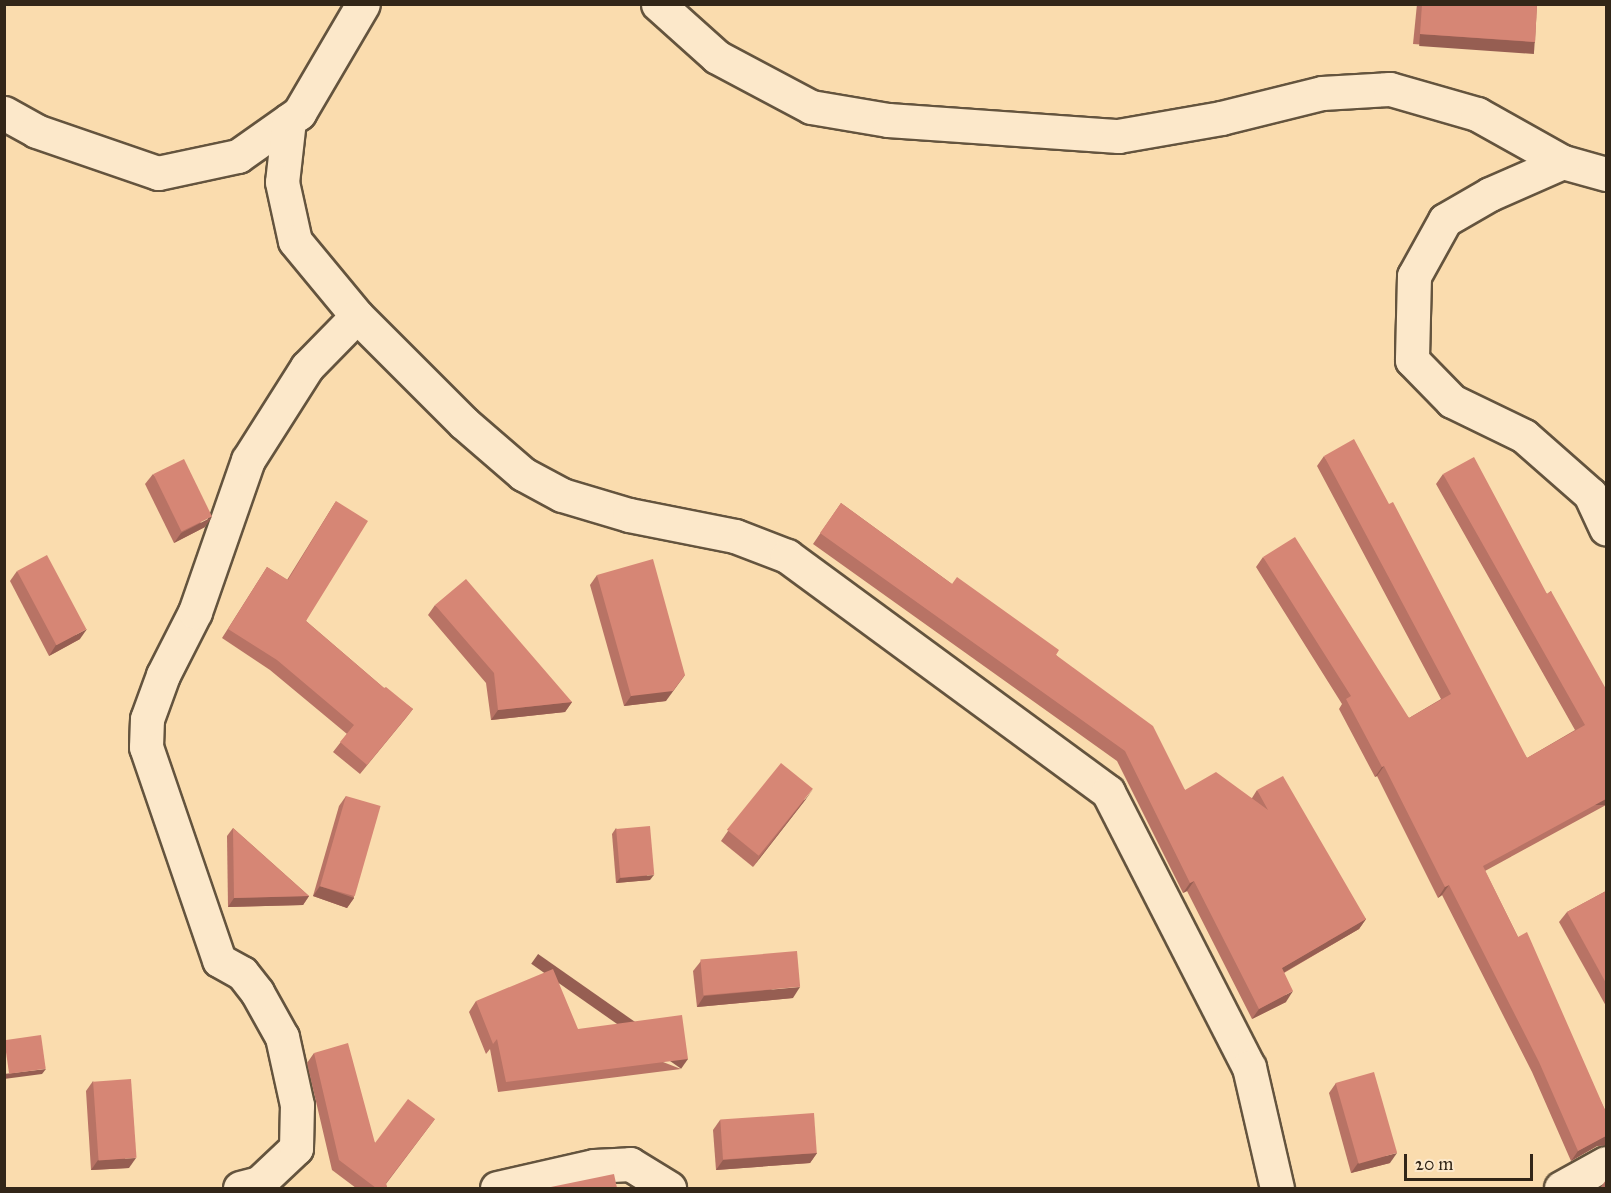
<!DOCTYPE html>
<html>
<head>
<meta charset="utf-8">
<style>
	body { margin:0 }
	#map { position:relative; width:1611px; height:1193px; overflow:hidden; background:#fadcae; font-family:"IM FELL Great Primer",serif }
	div>[style] { position:absolute }
	.roads { filter:drop-shadow(2px 0 #64543e) drop-shadow(-2px 0 #64543e) drop-shadow(0 2px #64543e) drop-shadow(0 -2px #64543e) }
	.minor>* { height:33px; margin:-16.5px; padding:0 16.5px; transform-origin:16.5px; border-radius:16.5px; background:#fce8ca }
	.wall>* { inset:0; background:#b87365 }
	.shaded-wall>* { inset:0; background:#965e52; transform-origin:0 0 }
	.building>* { inset:0; background:#d68675; transform-origin:0 0 }
	span { translate:-50% -50%; white-space:nowrap; text-align:center; line-height:1.15; -webkit-text-stroke:4.5px #fce8ca; paint-order:stroke }
	.frame { position:absolute; inset:0; border:6px solid #322618; pointer-events:none }
	.scale { position:absolute; left:1404px; top:1154px; width:129px; height:27px; box-sizing:border-box; border:3px solid #322618; border-top:0; padding-left:8px; font-size:18px; line-height:21px; white-space:nowrap; color:#322618; -webkit-text-stroke:4px #fce8ca; paint-order:stroke }
</style>
</head>
<body>
<div id="map">
	<div class="roads">
		<div class="minor">
			<div style="left:658px;top:4px;width:79px;rotate:41.9deg"></div>
			<div style="left:717px;top:57px;width:106px;rotate:28deg"></div>
			<div style="left:811px;top:107px;width:78px;rotate:9.6deg"></div>
			<div style="left:888px;top:120px;width:231px;rotate:4deg"></div>
			<div style="left:1118px;top:136px;width:105px;rotate:-9.9deg"></div>
			<div style="left:1221px;top:118px;width:104px;rotate:-13.9deg"></div>
			<div style="left:1322px;top:93px;width:68px;rotate:-3.4deg"></div>
			<div style="left:1390px;top:89px;width:91px;rotate:16deg"></div>
			<div style="left:1477px;top:114px;width:98px;rotate:29.2deg"></div>
			<div style="left:1563px;top:162px;width:45px;rotate:15.6deg"></div>
			<div style="left:4px;top:113px;width:37px;rotate:29deg"></div>
			<div style="left:36px;top:131px;width:129px;rotate:19deg"></div>
			<div style="left:158px;top:173px;width:82px;rotate:-12deg"></div>
			<div style="left:238px;top:156px;width:75px;rotate:-35.2deg"></div>
			<div style="left:299px;top:113px;width:126px;rotate:-59.6deg"></div>
			<div style="left:289px;top:120px;width:62px;rotate:96.4deg"></div>
			<div style="left:282px;top:182px;width:60px;rotate:77.6deg"></div>
			<div style="left:295px;top:241px;width:97px;rotate:50.4deg"></div>
			<div style="left:357px;top:316px;width:151px;rotate:45deg"></div>
			<div style="left:464px;top:423px;width:78px;rotate:40.8deg"></div>
			<div style="left:523px;top:474px;width:44px;rotate:28.3deg"></div>
			<div style="left:562px;top:495px;width:70px;rotate:16.6deg"></div>
			<div style="left:629px;top:515px;width:108px;rotate:11.2deg"></div>
			<div style="left:735px;top:536px;width:56px;rotate:21deg"></div>
			<div style="left:787px;top:556px;width:398px;rotate:36.3deg"></div>
			<div style="left:1108px;top:792px;width:309px;rotate:62.9deg"></div>
			<div style="left:1249px;top:1067px;width:124px;rotate:77deg"></div>
			<div style="left:1563px;top:162px;width:80px;rotate:156.3deg"></div>
			<div style="left:1490px;top:194px;width:52px;rotate:150deg"></div>
			<div style="left:1445px;top:220px;width:64px;rotate:119deg"></div>
			<div style="left:1414px;top:276px;width:84px;rotate:91.4deg"></div>
			<div style="left:1412px;top:360px;width:57px;rotate:45.7deg"></div>
			<div style="left:1452px;top:401px;width:80px;rotate:25.9deg"></div>
			<div style="left:1524px;top:436px;width:88px;rotate:41.3deg"></div>
			<div style="left:1590px;top:494px;width:38px;rotate:65deg"></div>
			<div style="left:240px;top:1188px;width:20px;rotate:-15deg"></div>
			<div style="left:259px;top:1183px;width:51px;rotate:-43.4deg"></div>
			<div style="left:296px;top:1148px;width:43px;rotate:-88.7deg"></div>
			<div style="left:297px;top:1105px;width:70px;rotate:-102.4deg"></div>
			<div style="left:282px;top:1037px;width:51px;rotate:-119.1deg"></div>
			<div style="left:257px;top:992px;width:24px;rotate:-128deg"></div>
			<div style="left:242px;top:973px;width:26px;rotate:-151deg"></div>
			<div style="left:219px;top:960px;width:225px;rotate:-108.9deg"></div>
			<div style="left:146px;top:747px;width:28px;rotate:-88deg"></div>
			<div style="left:147px;top:719px;width:47px;rotate:-70deg"></div>
			<div style="left:163px;top:675px;width:71px;rotate:-63.1deg"></div>
			<div style="left:195px;top:612px;width:161px;rotate:-70.8deg"></div>
			<div style="left:248px;top:460px;width:110px;rotate:-57.6deg"></div>
			<div style="left:307px;top:367px;width:71px;rotate:-45.6deg"></div>
			<div style="left:497px;top:1188px;width:99px;rotate:-12.8deg"></div>
			<div style="left:594px;top:1166px;width:36px;rotate:-3deg"></div>
			<div style="left:630px;top:1164px;width:46px;rotate:31.6deg"></div>
			<div style="left:1561px;top:1188px;width:51px;rotate:-29.1deg"></div>
		</div>
	</div>
	<div class="wall">
		<div style="clip-path:polygon(1417px 4px,1537px 5px,1535px 42px,1528px 52px,1413px 44px)"></div>
		<div style="clip-path:polygon(1324px 456px,1527px 758px,1575px 730px,1436px 484px,1443px 474px,1547px 594px,1551px 591px,1606px 805px,1485px 871px,1518px 937px,1606px 1112px,1606px 1145px,1597px 1146px,1571px 1161px,1532px 1072px,1442px 895px,1438px 898px,1377px 776px,1375px 777px,1339px 709px,1342px 704px,1256px 567px,1263px 557px,1409px 718px,1441px 699px,1317px 466px)"></div>
		<div style="clip-path:polygon(153px 474px,205px 527px,174px 543px,145px 484px)"></div>
		<div style="clip-path:polygon(336px 501px,306px 621px,384px 688px,413px 709px,406px 718px,360px 774px,333px 752px,347px 734px,270px 670px,222px 638px,267px 567px,287px 580px)"></div>
		<div style="clip-path:polygon(841px 503px,952px 584px,1056px 655px,1185px 790px,1252px 798px,1257px 790px,1366px 919px,1359px 929px,1284px 973px,1286px 1002px,1252px 1019px,1187px 891px,1183px 893px,1117px 761px,813px 544px)"></div>
		<div style="clip-path:polygon(17px 571px,80px 639px,49px 656px,10px 581px)"></div>
		<div style="clip-path:polygon(597px 575px,666px 701px,624px 706px,590px 585px)"></div>
		<div style="clip-path:polygon(435px 605px,572px 702px,565px 712px,491px 720px,486px 683px,428px 615px)"></div>
		<div style="clip-path:polygon(346px 796px,354px 898px,347px 908px,313px 896px,339px 806px)"></div>
		<div style="clip-path:polygon(806px 799px,753px 867px,721px 841px,728px 831px)"></div>
		<div style="clip-path:polygon(233px 828px,309px 896px,303px 905px,228px 907px,227px 836px)"></div>
		<div style="clip-path:polygon(616px 828px,650px 880px,616px 883px,612px 834px)"></div>
		<div style="clip-path:polygon(1606px 891px,1606px 1006px,1559px 922px,1567px 912px)"></div>
		<div style="clip-path:polygon(701px 961px,793px 998px,697px 1007px,693px 971px)"></div>
		<div style="clip-path:polygon(476px 1001px,578px 1029px,681px 1069px,498px 1092px,490px 1049px,486px 1054px,469px 1012px)"></div>
		<div style="clip-path:polygon(314px 1053px,375px 1143px,435px 1119px,386px 1184px,387px 1188px,356px 1188px,332px 1170px,307px 1063px)"></div>
		<div style="clip-path:polygon(93px 1081px,129px 1168px,91px 1170px,86px 1091px)"></div>
		<div style="clip-path:polygon(1336px 1083px,1390px 1163px,1351px 1173px,1329px 1093px)"></div>
		<div style="clip-path:polygon(720px 1120px,817px 1153px,810px 1163px,716px 1170px,713px 1130px)"></div>
		<div style="clip-path:polygon(1606px 1180px,1606px 1188px,1600px 1188px)"></div>
	</div>
	<div class="shaded-wall">
		<div style="left:1420px;top:34px;width:115px;height:12px;rotate:4deg"></div>
		<div style="clip-path:polygon(212px 517px,205px 527px,174px 543px,181px 533px)"></div>
		<div style="clip-path:polygon(87px 629px,80px 639px,49px 656px,56px 645px)"></div>
		<div style="clip-path:polygon(685px 675px,666px 701px,624px 706px,631px 696px)"></div>
		<div style="clip-path:polygon(572px 702px,565px 712px,491px 720px,498px 710px)"></div>
		<div style="clip-path:polygon(1384px 766px,1377px 776px,1375px 777px,1382px 767px)"></div>
		<div style="clip-path:polygon(813px 789px,806px 799px,753px 867px,760px 857px)"></div>
		<div style="left:1606px;top:799px;width:6px;height:140px;rotate:90deg"></div>
		<div style="clip-path:polygon(654px 875px,650px 880px,616px 883px,620px 878px)"></div>
		<div style="clip-path:polygon(1194px 881px,1187px 891px,1183px 893px,1190px 883px)"></div>
		<div style="clip-path:polygon(1449px 885px,1442px 895px,1438px 898px,1445px 887px)"></div>
		<div style="clip-path:polygon(320px 886px,354px 898px,347px 908px,313px 896px)"></div>
		<div style="clip-path:polygon(309px 896px,303px 905px,228px 907px,234px 898px)"></div>
		<div style="clip-path:polygon(1366px 919px,1359px 929px,1274px 978px,1282px 968px)"></div>
		<div style="clip-path:polygon(800px 987px,793px 998px,697px 1007px,704px 996px)"></div>
		<div style="clip-path:polygon(1293px 991px,1286px 1002px,1252px 1019px,1259px 1009px)"></div>
		<div style="left:688px;top:1059px;width:12px;height:183px;rotate:125deg"></div>
		<div style="clip-path:polygon(46px 1069px,42px 1074px,4px 1079px,4px 1074px)"></div>
		<div style="clip-path:polygon(1605px 1136px,1606px 1136px,1606px 1145px,1597px 1146px,1571px 1161px,1578px 1151px)"></div>
		<div style="clip-path:polygon(817px 1153px,810px 1163px,716px 1170px,723px 1160px)"></div>
		<div style="clip-path:polygon(1397px 1153px,1390px 1163px,1351px 1173px,1358px 1163px)"></div>
		<div style="clip-path:polygon(136px 1158px,129px 1168px,91px 1170px,98px 1160px)"></div>
	</div>
	<div class="building">
		<div style="clip-path:polygon(1422px 4px,1537px 5px,1535px 42px,1420px 34px)"></div>
		<div style="clip-path:polygon(1354px 439px,1389px 504px,1393px 502px,1527px 758px,1585px 725px,1443px 474px,1474px 457px,1547px 594px,1551px 591px,1606px 689px,1606px 799px,1483px 866px,1518px 937px,1527px 932px,1606px 1112px,1606px 1136px,1578px 1151px,1539px 1062px,1449px 885px,1445px 887px,1384px 766px,1382px 767px,1346px 699px,1351px 696px,1263px 557px,1295px 537px,1409px 718px,1451px 694px,1324px 456px)"></div>
		<div style="left:184px;top:459px;width:64px;height:34px;rotate:64deg"></div>
		<div style="clip-path:polygon(336px 501px,368px 521px,306px 621px,384px 688px,386px 687px,413px 709px,367px 765px,340px 742px,354px 725px,277px 660px,228px 629px,267px 567px,288px 580px)"></div>
		<div style="clip-path:polygon(841px 503px,952px 584px,957px 577px,1059px 650px,1056px 655px,1153px 726px,1185px 790px,1216px 772px,1268px 810px,1257px 790px,1283px 776px,1366px 919px,1282px 968px,1293px 991px,1259px 1009px,1194px 881px,1190px 883px,1125px 751px,820px 533px)"></div>
		<div style="left:47px;top:555px;width:84px;height:34px;rotate:62deg"></div>
		<div style="clip-path:polygon(653px 559px,685px 675px,673px 691px,631px 696px,597px 575px)"></div>
		<div style="clip-path:polygon(466px 579px,572px 702px,498px 710px,494px 673px,435px 605px)"></div>
		<div style="left:781px;top:763px;width:41px;height:86px;rotate:39deg"></div>
		<div style="left:346px;top:796px;width:36px;height:94px;rotate:16deg"></div>
		<div style="left:650px;top:826px;width:49px;height:34px;rotate:85deg"></div>
		<div style="clip-path:polygon(233px 828px,309px 896px,234px 898px)"></div>
		<div style="clip-path:polygon(1606px 891px,1606px 983px,1567px 912px)"></div>
		<div style="left:797px;top:951px;width:36px;height:97px;rotate:85deg"></div>
		<div style="clip-path:polygon(553px 969px,578px 1029px,682px 1015px,688px 1059px,506px 1082px,497px 1039px,493px 1044px,476px 1001px)"></div>
		<div style="left:41px;top:1035px;width:34px;height:37px;rotate:82deg"></div>
		<div style="clip-path:polygon(348px 1043px,375px 1143px,408px 1099px,435px 1119px,386px 1183px,387px 1188px,376px 1188px,339px 1160px,314px 1053px)"></div>
		<div style="left:1374px;top:1072px;width:84px;height:40px;rotate:74deg"></div>
		<div style="left:131px;top:1079px;width:79px;height:38px;rotate:86deg"></div>
		<div style="left:814px;top:1113px;width:40px;height:94px;rotate:86deg"></div>
		<div style="clip-path:polygon(614px 1174px,617px 1188px,546px 1188px)"></div>
	</div>
	<div class="frame"></div>
	<div class="scale">20 m</div>
</div>
</body>
</html>
